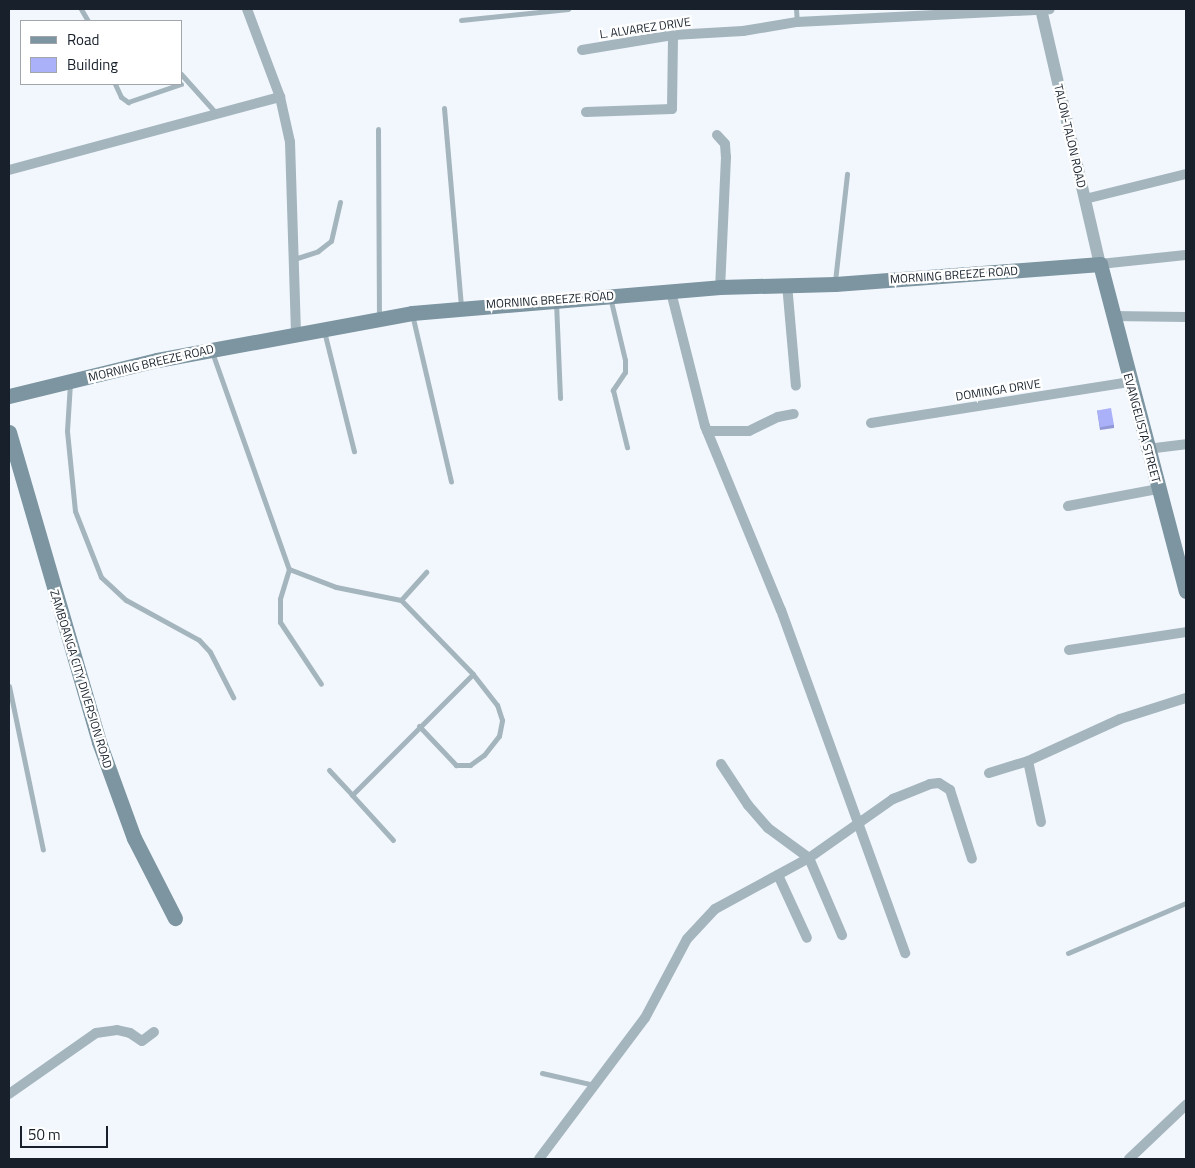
<!DOCTYPE html>
<html>
<head>
<meta charset="utf-8">
<style>
	body { margin:0 }
	#map { position:relative; width:1195px; height:1168px; overflow:hidden; background:#f2f7fd; font-family:"Titillium Web",sans-serif }
	div>[style] { position:absolute }
	.service>* { height:5px; margin:-2.5px; padding:0 2.5px; transform-origin:2.5px; border-radius:2.5px; background:#a4b5bd }
	.minor>* { height:10px; margin:-5px; padding:0 5px; transform-origin:5px; border-radius:5px; background:#a4b5bd }
	.tertiary>* { height:12px; margin:-6px; padding:0 6px; transform-origin:6px; border-radius:6px; background:#a4b5bd }
	.secondary>* { height:15px; margin:-7.5px; padding:0 7.5px; transform-origin:7.5px; border-radius:7.5px; background:#7c95a1 }
	.wall>* { inset:0; background:#9298d6 }
	.building>* { inset:0; background:#aab1f9; transform-origin:0 0 }
	span { translate:-50% -50%; white-space:nowrap; text-align:center; line-height:1.15; -webkit-text-stroke:4.5px #fff; paint-order:stroke }
	.street-label { font-size:12px; color:#17202b }
	.frame { position:absolute; inset:0; border:10px solid #17202b; pointer-events:none }
	.legend { position:absolute; left:20px; top:20px; width:162px; height:65px; box-sizing:border-box; background:#fff; border:1px solid #a2a6aa; margin:0; padding:6px 9px; list-style:none; font-size:15px; color:#17202b }
	.legend li { display:flex; align-items:center; gap:10px; height:25px }
	.legend b { width:25px; border:1px solid #a2a6aa }
	.scale { position:absolute; left:20px; top:1126px; width:88px; height:22px; box-sizing:border-box; border:2px solid #17202b; border-top:0; padding-left:6px; font-size:15px; line-height:18px; white-space:nowrap; color:#17202b; -webkit-text-stroke:4px #fff; paint-order:stroke }
</style>
</head>
<body>
<div id="map">
	<div class="service">
		<div style="left:81px;top:9px;width:14px;rotate:60deg"></div>
		<div style="left:796px;top:9px;width:13px;rotate:86deg"></div>
		<div style="left:461px;top:20px;width:108px;rotate:-5.9deg"></div>
		<div style="left:181px;top:74px;width:51px;rotate:48.2deg"></div>
		<div style="left:115px;top:84px;width:14px;rotate:65deg"></div>
		<div style="left:121px;top:97px;width:9px;rotate:36deg"></div>
		<div style="left:128px;top:102px;width:56px;rotate:-18.8deg"></div>
		<div style="left:444px;top:108px;width:199px;rotate:85.1deg"></div>
		<div style="left:378px;top:129px;width:189px;rotate:89.7deg"></div>
		<div style="left:294px;top:259px;width:25px;rotate:-18deg"></div>
		<div style="left:318px;top:251px;width:16px;rotate:-38deg"></div>
		<div style="left:331px;top:241px;width:40px;rotate:-77deg"></div>
		<div style="left:835px;top:281px;width:108px;rotate:-83.6deg"></div>
		<div style="left:610px;top:297px;width:65px;rotate:76.6deg"></div>
		<div style="left:625px;top:360px;width:12px;rotate:90deg"></div>
		<div style="left:625px;top:372px;width:22px;rotate:124deg"></div>
		<div style="left:613px;top:390px;width:59px;rotate:76.2deg"></div>
		<div style="left:556px;top:302px;width:96px;rotate:87.6deg"></div>
		<div style="left:412px;top:314px;width:172px;rotate:76.9deg"></div>
		<div style="left:324px;top:331px;width:124px;rotate:76deg"></div>
		<div style="left:212px;top:352px;width:230px;rotate:70.5deg"></div>
		<div style="left:289px;top:569px;width:31px;rotate:107deg"></div>
		<div style="left:280px;top:599px;width:23px;rotate:90deg"></div>
		<div style="left:280px;top:622px;width:74px;rotate:56.5deg"></div>
		<div style="left:70px;top:383px;width:48px;rotate:93.6deg"></div>
		<div style="left:67px;top:431px;width:80px;rotate:84.3deg"></div>
		<div style="left:75px;top:511px;width:71px;rotate:68.5deg"></div>
		<div style="left:101px;top:577px;width:34px;rotate:43deg"></div>
		<div style="left:126px;top:600px;width:83px;rotate:28.7deg"></div>
		<div style="left:199px;top:640px;width:16px;rotate:47deg"></div>
		<div style="left:210px;top:652px;width:51px;rotate:62.9deg"></div>
		<div style="left:289px;top:569px;width:50px;rotate:21deg"></div>
		<div style="left:336px;top:587px;width:66px;rotate:11.3deg"></div>
		<div style="left:401px;top:600px;width:38px;rotate:-48deg"></div>
		<div style="left:9px;top:686px;width:167px;rotate:78.3deg"></div>
		<div style="left:419px;top:726px;width:54px;rotate:46.5deg"></div>
		<div style="left:456px;top:765px;width:14px"></div>
		<div style="left:470px;top:765px;width:17px;rotate:-36deg"></div>
		<div style="left:484px;top:755px;width:24px;rotate:-52deg"></div>
		<div style="left:499px;top:736px;width:16px;rotate:-79deg"></div>
		<div style="left:502px;top:720px;width:16px;rotate:-108deg"></div>
		<div style="left:497px;top:705px;width:39px;rotate:-128deg"></div>
		<div style="left:329px;top:770px;width:34px;rotate:47deg"></div>
		<div style="left:393px;top:840px;width:61px;rotate:-132.3deg"></div>
		<div style="left:352px;top:795px;width:171px;rotate:-45deg"></div>
		<div style="left:473px;top:674px;width:103px;rotate:-134.2deg"></div>
		<div style="left:1068px;top:953px;width:128px;rotate:-23deg"></div>
		<div style="left:542px;top:1073px;width:53px;rotate:13deg"></div>
	</div>
	<div class="minor">
		<div style="left:247px;top:9px;width:94px;rotate:69.4deg"></div>
		<div style="left:280px;top:97px;width:46px;rotate:77.5deg"></div>
		<div style="left:290px;top:142px;width:190px;rotate:88.2deg"></div>
		<div style="left:582px;top:50px;width:92px;rotate:-9.4deg"></div>
		<div style="left:673px;top:35px;width:70px;rotate:-3.3deg"></div>
		<div style="left:743px;top:31px;width:55px;rotate:-9.5deg"></div>
		<div style="left:797px;top:22px;width:253px;rotate:-2.9deg"></div>
		<div style="left:586px;top:112px;width:86px;rotate:-2deg"></div>
		<div style="left:672px;top:109px;width:74px;rotate:-89.2deg"></div>
		<div style="left:717px;top:135px;width:12px;rotate:48deg"></div>
		<div style="left:725px;top:144px;width:13px;rotate:86deg"></div>
		<div style="left:726px;top:157px;width:130px;rotate:92.6deg"></div>
		<div style="left:9px;top:170px;width:281px;rotate:-15.1deg"></div>
		<div style="left:1085px;top:199px;width:104px;rotate:-13.9deg"></div>
		<div style="left:1100px;top:264px;width:86px;rotate:-6deg"></div>
		<div style="left:787px;top:284px;width:102px;rotate:85deg"></div>
		<div style="left:671px;top:292px;width:138px;rotate:75.8deg"></div>
		<div style="left:705px;top:426px;width:199px;rotate:67.6deg"></div>
		<div style="left:781px;top:610px;width:365px;rotate:70.1deg"></div>
		<div style="left:1112px;top:316px;width:74px;rotate:0.8deg"></div>
		<div style="left:871px;top:423px;width:261px;rotate:-9deg"></div>
		<div style="left:707px;top:431px;width:42px"></div>
		<div style="left:749px;top:431px;width:32px;rotate:-26deg"></div>
		<div style="left:778px;top:417px;width:16px;rotate:-11deg"></div>
		<div style="left:1147px;top:449px;width:39px;rotate:-7deg"></div>
		<div style="left:1068px;top:506px;width:92px;rotate:-10.7deg"></div>
		<div style="left:1069px;top:650px;width:118px;rotate:-8.7deg"></div>
		<div style="left:721px;top:764px;width:49px;rotate:56.6deg"></div>
		<div style="left:748px;top:805px;width:30px;rotate:49deg"></div>
		<div style="left:768px;top:828px;width:51px;rotate:36.2deg"></div>
		<div style="left:809px;top:858px;width:84px;rotate:66.8deg"></div>
		<div style="left:989px;top:773px;width:41px;rotate:-17.1deg"></div>
		<div style="left:1041px;top:822px;width:62px;rotate:-102deg"></div>
		<div style="left:1028px;top:761px;width:101px;rotate:-24.5deg"></div>
		<div style="left:1120px;top:719px;width:69px;rotate:-17.7deg"></div>
		<div style="left:778px;top:875px;width:69px;rotate:65.3deg"></div>
		<div style="left:9px;top:1094px;width:106px;rotate:-35deg"></div>
		<div style="left:96px;top:1033px;width:21px;rotate:-8deg"></div>
		<div style="left:117px;top:1030px;width:13px;rotate:13deg"></div>
		<div style="left:130px;top:1033px;width:14px;rotate:34deg"></div>
		<div style="left:142px;top:1041px;width:15px;rotate:-37deg"></div>
		<div style="left:539px;top:1159px;width:176px;rotate:-53.1deg"></div>
		<div style="left:645px;top:1018px;width:89px;rotate:-62deg"></div>
		<div style="left:687px;top:939px;width:41px;rotate:-47deg"></div>
		<div style="left:715px;top:909px;width:107px;rotate:-28.5deg"></div>
		<div style="left:809px;top:858px;width:103px;rotate:-35.1deg"></div>
		<div style="left:893px;top:799px;width:40px;rotate:-22deg"></div>
		<div style="left:930px;top:784px;width:9px;rotate:-6deg"></div>
		<div style="left:939px;top:783px;width:13px;rotate:32deg"></div>
		<div style="left:950px;top:790px;width:72px;rotate:72.3deg"></div>
		<div style="left:1129px;top:1159px;width:79px;rotate:-43.5deg"></div>
	</div>
	<div class="tertiary">
		<div style="left:1041px;top:9px;width:262px;rotate:77deg"></div>
	</div>
	<div class="secondary">
		<div style="left:9px;top:396px;width:152px;rotate:-13.7deg"></div>
		<div style="left:157px;top:360px;width:259px;rotate:-10.4deg"></div>
		<div style="left:412px;top:313px;width:309px;rotate:-4.8deg"></div>
		<div style="left:720px;top:287px;width:115px;rotate:-1.5deg"></div>
		<div style="left:835px;top:284px;width:266px;rotate:-4.3deg"></div>
		<div style="left:1100px;top:264px;width:338px;rotate:75.3deg"></div>
		<div style="left:9px;top:432px;width:323px;rotate:73.8deg"></div>
		<div style="left:99px;top:742px;width:102px;rotate:70deg"></div>
		<div style="left:134px;top:838px;width:90px;rotate:62.9deg"></div>
	</div>
	<div class="wall">
		<div style="clip-path:polygon(1097px 410px,1114px 425px,1114px 428px,1100px 430px)"></div>
	</div>
	<div class="building">
		<div style="left:1111px;top:408px;width:17px;height:14px;rotate:80deg"></div>
	</div>
	<div class="street-label">
		<span style="left:645px;top:28px;rotate:-8deg">L. ALVAREZ DRIVE</span>
		<span style="left:1070px;top:136px;rotate:77deg">TALON-TALON ROAD</span>
		<span style="left:954px;top:275px;rotate:-4deg">MORNING BREEZE ROAD</span>
		<span style="left:550px;top:300px;rotate:-4deg">MORNING BREEZE ROAD</span>
		<span style="left:151px;top:363px;rotate:-13deg">MORNING BREEZE ROAD</span>
		<span style="left:998px;top:390px;rotate:-9deg">DOMINGA DRIVE</span>
		<span style="left:1142px;top:428px;rotate:75deg">EVANGELISTA STREET</span>
		<span style="left:81px;top:679px;rotate:73deg">ZAMBOANGA CITY DIVERSION ROAD</span>
	</div>
	<div class="frame"></div>
	<ul class="legend">
	<li><b style="height:6px;background:#7c95a1"></b>Road</li>
	<li><b style="height:14px;background:#aab1f9"></b>Building</li>
	</ul>
	<div class="scale">50 m</div>
</div>
</body>
</html>
